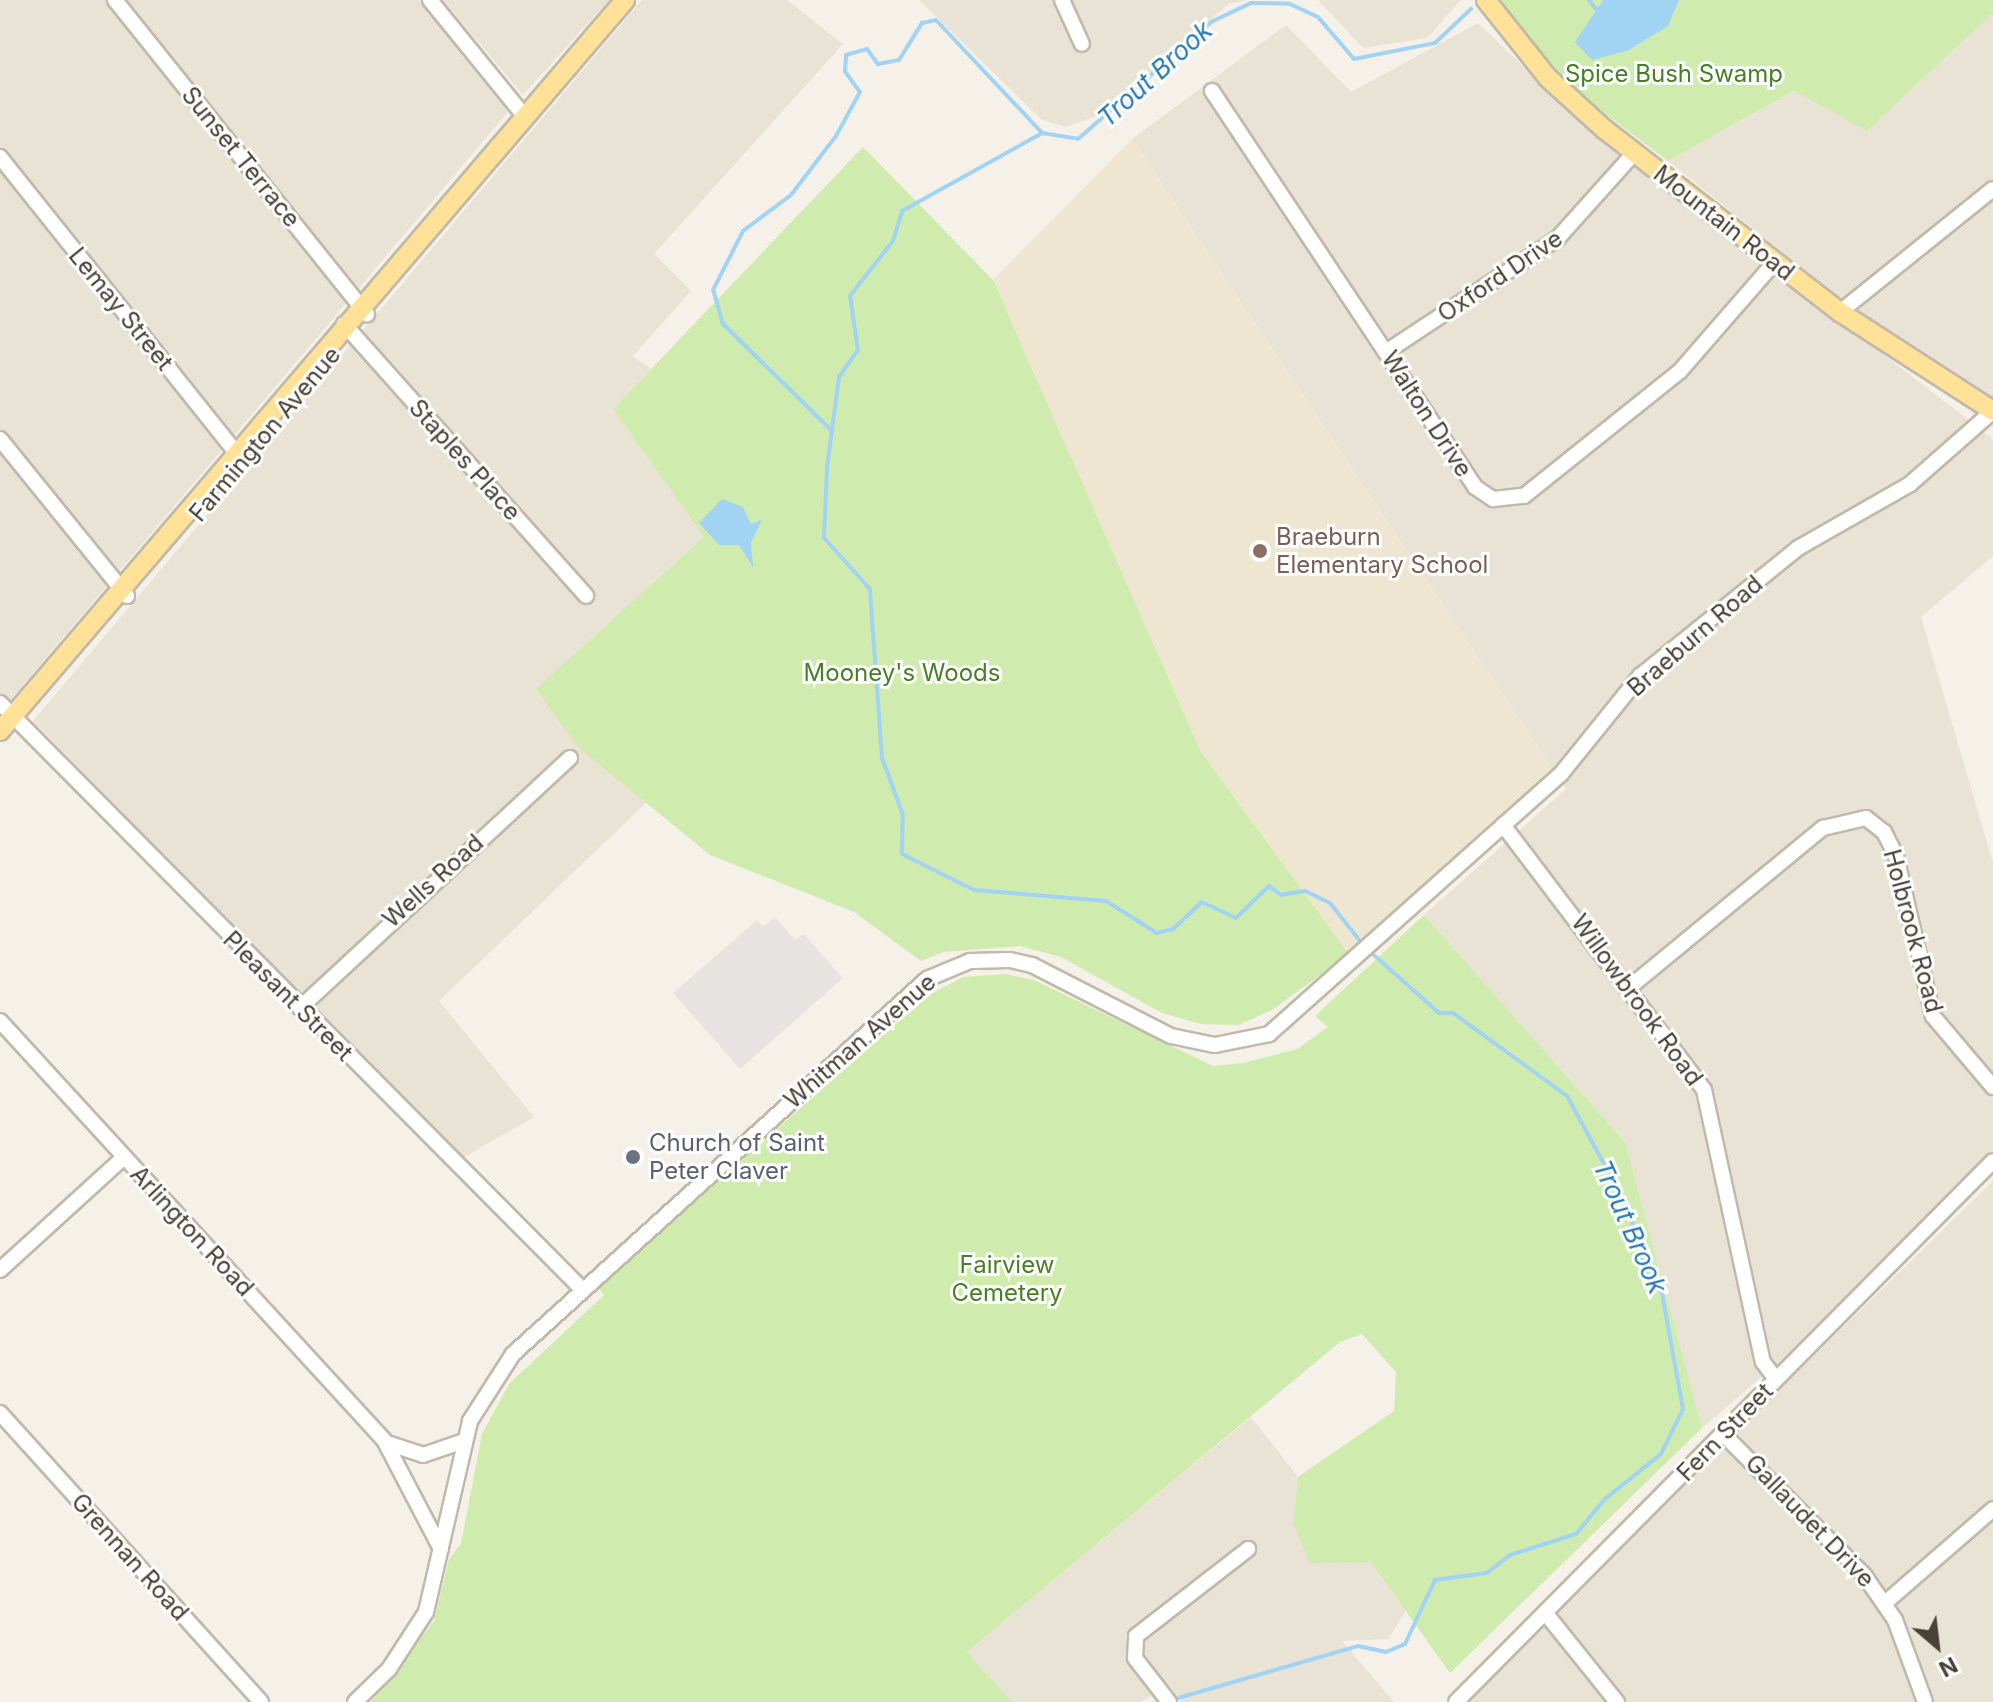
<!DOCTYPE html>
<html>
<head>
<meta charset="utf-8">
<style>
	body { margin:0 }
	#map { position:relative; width:1993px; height:1702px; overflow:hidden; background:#f5f1e8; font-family:Inter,sans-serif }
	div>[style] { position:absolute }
	.residential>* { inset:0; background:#e9e3d5 }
	.education>* { inset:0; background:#efe6d1 }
	.green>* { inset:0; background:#d0ebae }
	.parking>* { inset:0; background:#e6e3e0 }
	.water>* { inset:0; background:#a1d3f5 }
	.stream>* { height:4px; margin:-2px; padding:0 2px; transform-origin:2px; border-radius:2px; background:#a1d3f5 }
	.roads { filter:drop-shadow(2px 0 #c1b9aa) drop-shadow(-2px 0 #c1b9aa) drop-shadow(0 2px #c1b9aa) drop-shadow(0 -2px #c1b9aa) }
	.minor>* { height:14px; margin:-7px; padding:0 7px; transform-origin:7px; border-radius:7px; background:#fff }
	.major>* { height:18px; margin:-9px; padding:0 9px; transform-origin:9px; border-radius:9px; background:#ffe197 }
	.dots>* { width:22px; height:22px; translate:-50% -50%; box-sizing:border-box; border:4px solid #fff; border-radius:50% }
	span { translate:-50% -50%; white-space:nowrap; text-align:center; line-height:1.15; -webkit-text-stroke:6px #fff; paint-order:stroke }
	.park-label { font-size:24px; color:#477f25 }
	.street-label { font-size:24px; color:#494136 }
	.education-label { font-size:24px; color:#785e54 }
	.left { translate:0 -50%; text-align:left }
	.worship-label { font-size:24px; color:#5b616d }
	.water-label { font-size:26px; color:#2679b3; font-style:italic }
	.north { position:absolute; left:1897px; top:1606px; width:80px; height:80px; -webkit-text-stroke:6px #fff; paint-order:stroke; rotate:152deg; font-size:22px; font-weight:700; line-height:32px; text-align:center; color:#494136 }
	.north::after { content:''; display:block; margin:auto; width:28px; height:36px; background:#494136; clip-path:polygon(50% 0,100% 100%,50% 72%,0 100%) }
</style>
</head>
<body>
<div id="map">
	<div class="residential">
		<div style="clip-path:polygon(0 0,418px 0,508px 112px,0 712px)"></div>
		<div style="clip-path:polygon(443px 0,609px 0,523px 95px)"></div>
		<div style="clip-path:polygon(642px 0,787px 0,843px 44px,654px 254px,691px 291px,633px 356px,651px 369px,613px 409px,704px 537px,537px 689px,578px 747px,649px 800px,439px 1001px,534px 1117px,461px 1159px,33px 721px)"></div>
		<div style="clip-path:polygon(919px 0,1248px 0,1228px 4px,1108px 112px,1065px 127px,1041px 119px)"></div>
		<div style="clip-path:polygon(1318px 0,1461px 0,1427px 38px,1363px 48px)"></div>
		<div style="clip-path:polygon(1993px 13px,1993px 400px,1868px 320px,1668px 161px,1795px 91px,1867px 131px)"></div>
		<div style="clip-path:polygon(1478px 23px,1575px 116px,1993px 439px,1993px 556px,1921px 617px,1993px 863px,1993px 1152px,1796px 1347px,1702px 1428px,1625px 1142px,1424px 915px,1566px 789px,1132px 139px,1286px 25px,1351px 92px)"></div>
		<div style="clip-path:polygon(1993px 1181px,1993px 1702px,1469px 1702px,1749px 1419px)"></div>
		<div style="clip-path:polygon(1251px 1417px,1298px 1477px,1293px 1523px,1371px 1561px,1406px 1611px,1388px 1639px,1342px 1641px,1394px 1702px,1182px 1702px,1171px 1688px,1140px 1702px,1012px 1702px,967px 1652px)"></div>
	</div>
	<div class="education">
		<div style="clip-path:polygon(1132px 139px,1554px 771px,1349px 954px,1201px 752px,993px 280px)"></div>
	</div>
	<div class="green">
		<div style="clip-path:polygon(1497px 0,1993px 0,1993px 13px,1867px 131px,1794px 91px,1668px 161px,1556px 77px)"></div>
		<div style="clip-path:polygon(863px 147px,993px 280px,1201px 752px,1349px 954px,1272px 1010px,1238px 1025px,1201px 1024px,1162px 1013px,1061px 957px,1020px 946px,944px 952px,921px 961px,854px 912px,710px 855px,578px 747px,536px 689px,704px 537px,613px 409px)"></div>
		<div style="clip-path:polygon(1424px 915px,1625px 1142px,1702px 1428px,1450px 1673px,1371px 1562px,1310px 1563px,1293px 1523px,1298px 1477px,1394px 1411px,1396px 1372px,1362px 1334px,1340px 1342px,967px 1652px,1012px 1702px,371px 1702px,434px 1621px,449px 1559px,461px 1544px,482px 1434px,509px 1384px,604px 1295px,598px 1287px,929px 995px,963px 977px,1005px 974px,1034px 980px,1213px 1066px,1243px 1063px,1297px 1049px,1328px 1027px,1315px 1016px)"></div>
	</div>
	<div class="parking">
		<div style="clip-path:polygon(775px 917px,795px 940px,804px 934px,843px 978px,740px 1069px,673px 993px,757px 920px,763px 927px)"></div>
	</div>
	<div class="water">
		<div style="clip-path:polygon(1603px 0,1679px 0,1668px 26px,1629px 50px,1592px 60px,1575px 42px)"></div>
		<div style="clip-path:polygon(722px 499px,743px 507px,751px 524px,762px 520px,751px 542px,753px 567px,739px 545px,719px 545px,699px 523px)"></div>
	</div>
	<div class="stream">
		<div style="left:1589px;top:0;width:18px;rotate:52deg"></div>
		<div style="left:832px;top:431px;width:153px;rotate:-135.5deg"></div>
		<div style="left:723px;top:324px;width:35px;rotate:-106deg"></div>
		<div style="left:713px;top:290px;width:66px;rotate:-63deg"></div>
		<div style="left:743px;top:231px;width:60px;rotate:-36.9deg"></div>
		<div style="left:791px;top:195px;width:74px;rotate:-52.7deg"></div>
		<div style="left:836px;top:136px;width:50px;rotate:-61.4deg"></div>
		<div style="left:860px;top:92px;width:26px;rotate:-126deg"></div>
		<div style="left:845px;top:71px;width:16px;rotate:-86deg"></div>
		<div style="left:846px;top:55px;width:22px;rotate:-16deg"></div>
		<div style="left:867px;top:49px;width:19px;rotate:54deg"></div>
		<div style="left:878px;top:64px;width:21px;rotate:-11deg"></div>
		<div style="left:899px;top:60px;width:44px;rotate:-58.1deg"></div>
		<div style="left:922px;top:23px;width:14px;rotate:-12deg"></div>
		<div style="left:936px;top:20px;width:155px;rotate:46.8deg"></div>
		<div style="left:1360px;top:941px;width:48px;rotate:-128.3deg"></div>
		<div style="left:1330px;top:903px;width:28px;rotate:-154deg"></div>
		<div style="left:1305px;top:891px;width:24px;rotate:171deg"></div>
		<div style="left:1281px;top:895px;width:15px;rotate:-143deg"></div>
		<div style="left:1269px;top:886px;width:46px;rotate:135.9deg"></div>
		<div style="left:1236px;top:918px;width:38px;rotate:-155deg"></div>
		<div style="left:1202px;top:902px;width:40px;rotate:137deg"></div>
		<div style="left:1173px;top:929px;width:16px;rotate:166deg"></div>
		<div style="left:1157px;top:933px;width:60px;rotate:-147.9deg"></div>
		<div style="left:1106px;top:901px;width:132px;rotate:-175.2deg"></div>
		<div style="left:974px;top:890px;width:80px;rotate:-153.4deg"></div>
		<div style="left:902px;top:854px;width:39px;rotate:-89deg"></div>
		<div style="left:903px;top:815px;width:61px;rotate:-110.2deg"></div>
		<div style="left:882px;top:758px;width:169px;rotate:-94.1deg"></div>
		<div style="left:870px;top:589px;width:69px;rotate:-132deg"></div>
		<div style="left:824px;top:538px;width:70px;rotate:-87.5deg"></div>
		<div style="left:827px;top:468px;width:92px;rotate:-82.5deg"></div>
		<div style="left:839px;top:377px;width:33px;rotate:-55deg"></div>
		<div style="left:858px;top:350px;width:55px;rotate:-98.4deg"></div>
		<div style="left:850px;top:296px;width:70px;rotate:-52deg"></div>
		<div style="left:893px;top:241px;width:31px;rotate:-73deg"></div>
		<div style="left:902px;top:211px;width:160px;rotate:-29.1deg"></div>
		<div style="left:1042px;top:133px;width:36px;rotate:9deg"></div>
		<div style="left:1078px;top:139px;width:177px;rotate:-41.3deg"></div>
		<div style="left:1211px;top:22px;width:44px;rotate:-25.4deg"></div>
		<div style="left:1251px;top:3px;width:39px;rotate:1deg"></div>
		<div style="left:1290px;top:4px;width:31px;rotate:25deg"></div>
		<div style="left:1318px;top:17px;width:55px;rotate:49.4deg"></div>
		<div style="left:1354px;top:59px;width:83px;rotate:-11.2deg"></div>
		<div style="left:1435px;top:43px;width:50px;rotate:-43.4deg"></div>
		<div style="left:1178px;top:1698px;width:187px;rotate:-16.1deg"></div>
		<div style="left:1358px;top:1646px;width:29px;rotate:12deg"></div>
		<div style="left:1386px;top:1652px;width:21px;rotate:-23deg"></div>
		<div style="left:1405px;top:1644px;width:71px;rotate:-64.9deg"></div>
		<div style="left:1435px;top:1580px;width:52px;rotate:-7.7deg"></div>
		<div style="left:1487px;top:1573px;width:29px;rotate:-38deg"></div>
		<div style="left:1510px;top:1555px;width:69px;rotate:-17.7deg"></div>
		<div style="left:1576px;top:1534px;width:45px;rotate:-50.4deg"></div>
		<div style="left:1605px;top:1499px;width:72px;rotate:-38.8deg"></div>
		<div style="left:1661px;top:1454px;width:50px;rotate:-63.9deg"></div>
		<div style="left:1683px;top:1409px;width:118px;rotate:-100.3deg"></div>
		<div style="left:1662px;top:1293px;width:29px;rotate:-128deg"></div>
		<div style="left:1644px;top:1270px;width:62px;rotate:-104deg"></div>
		<div style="left:1629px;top:1210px;width:130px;rotate:-118.5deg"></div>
		<div style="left:1567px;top:1096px;width:141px;rotate:-143.9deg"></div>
		<div style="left:1453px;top:1013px;width:14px;rotate:180deg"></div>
		<div style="left:1439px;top:1013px;width:87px;rotate:-138.3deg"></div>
	</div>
	<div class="roads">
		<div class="minor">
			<div style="left:115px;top:0;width:403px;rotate:51.3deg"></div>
			<div style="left:430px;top:0;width:151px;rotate:50.9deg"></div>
			<div style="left:1062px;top:0;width:48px;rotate:65.6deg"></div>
			<div style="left:1212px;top:91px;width:475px;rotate:56.4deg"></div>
			<div style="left:1475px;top:487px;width:22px;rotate:34deg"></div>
			<div style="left:1493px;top:499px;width:31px;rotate:-6deg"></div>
			<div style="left:1524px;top:496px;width:200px;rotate:-38.7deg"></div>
			<div style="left:1680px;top:371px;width:143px;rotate:-49deg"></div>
			<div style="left:0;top:157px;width:388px;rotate:51.4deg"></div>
			<div style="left:1840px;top:312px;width:196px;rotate:-38.8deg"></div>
			<div style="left:344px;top:324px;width:364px;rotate:48.3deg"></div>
			<div style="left:1386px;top:352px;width:205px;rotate:-33.5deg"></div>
			<div style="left:1557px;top:239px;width:117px;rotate:-48.1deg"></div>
			<div style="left:0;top:439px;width:202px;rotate:51deg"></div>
			<div style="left:0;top:703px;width:823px;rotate:45.2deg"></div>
			<div style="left:1503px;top:825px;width:333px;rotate:52.8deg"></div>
			<div style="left:1704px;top:1090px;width:278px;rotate:77.8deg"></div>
			<div style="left:1763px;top:1362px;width:21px;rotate:53deg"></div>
			<div style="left:1631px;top:986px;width:249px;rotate:-39.5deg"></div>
			<div style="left:1823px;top:828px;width:44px;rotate:-13.1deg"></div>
			<div style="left:1866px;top:818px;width:23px;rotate:38deg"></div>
			<div style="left:1884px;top:832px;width:27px;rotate:63deg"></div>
			<div style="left:1896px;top:856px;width:164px;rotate:77deg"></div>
			<div style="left:1933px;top:1016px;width:93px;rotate:49.8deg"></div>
			<div style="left:300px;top:1008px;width:368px;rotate:-42.8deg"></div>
			<div style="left:0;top:1021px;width:568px;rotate:47.5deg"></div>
			<div style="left:384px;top:1440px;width:123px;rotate:62.4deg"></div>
			<div style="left:0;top:1270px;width:168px;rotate:-42.3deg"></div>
			<div style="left:0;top:1413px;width:389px;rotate:47.9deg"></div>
			<div style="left:1723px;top:1434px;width:199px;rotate:45deg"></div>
			<div style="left:1864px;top:1575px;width:55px;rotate:55.4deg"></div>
			<div style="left:1895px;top:1620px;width:87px;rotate:69.9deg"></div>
			<div style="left:390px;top:1444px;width:35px;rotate:18deg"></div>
			<div style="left:423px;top:1455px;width:43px;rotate:-18.9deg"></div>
			<div style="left:1885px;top:1603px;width:143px;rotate:-41deg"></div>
			<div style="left:1547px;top:1615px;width:112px;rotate:51.2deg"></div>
			<div style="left:355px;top:1702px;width:47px;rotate:-44.1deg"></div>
			<div style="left:389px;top:1669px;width:68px;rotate:-57deg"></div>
			<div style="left:426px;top:1612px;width:196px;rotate:-77deg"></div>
			<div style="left:470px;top:1421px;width:80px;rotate:-57.3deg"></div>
			<div style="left:513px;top:1354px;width:559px;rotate:-42.17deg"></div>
			<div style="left:927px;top:979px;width:47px;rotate:-22.7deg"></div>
			<div style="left:970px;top:961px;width:40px;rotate:-1.4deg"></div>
			<div style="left:1010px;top:960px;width:23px;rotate:13deg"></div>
			<div style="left:1032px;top:965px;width:156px;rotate:27.1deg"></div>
			<div style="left:1171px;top:1036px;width:45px;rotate:11.6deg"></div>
			<div style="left:1215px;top:1045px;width:55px;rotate:-11.5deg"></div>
			<div style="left:1269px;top:1034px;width:391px;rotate:-41.7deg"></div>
			<div style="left:1561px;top:774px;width:126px;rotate:-51.1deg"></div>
			<div style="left:1640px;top:676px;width:203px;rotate:-39deg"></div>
			<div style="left:1798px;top:548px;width:129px;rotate:-29.7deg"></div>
			<div style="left:1910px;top:484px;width:111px;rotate:-41.3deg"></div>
			<div style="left:1169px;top:1702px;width:56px;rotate:-127.7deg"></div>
			<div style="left:1135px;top:1658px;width:22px;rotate:-87deg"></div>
			<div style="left:1136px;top:1636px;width:142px;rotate:-37.8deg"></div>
			<div style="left:1456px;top:1702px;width:762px;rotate:-45.21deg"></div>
		</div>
		<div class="major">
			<div style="left:1486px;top:0;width:100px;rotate:51.5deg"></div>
			<div style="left:1548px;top:78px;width:76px;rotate:42.3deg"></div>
			<div style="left:1604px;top:129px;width:299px;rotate:37.8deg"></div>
			<div style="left:1840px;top:312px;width:182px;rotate:32.9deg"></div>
			<div style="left:0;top:731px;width:962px;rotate:-49.47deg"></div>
		</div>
	</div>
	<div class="dots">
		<div style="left:1260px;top:551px;background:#8d6e63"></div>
		<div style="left:633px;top:1157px;background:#6b7280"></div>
	</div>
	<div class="park-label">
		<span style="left:1674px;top:74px">Spice Bush Swamp</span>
		<span style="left:902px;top:673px">Mooney's Woods</span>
		<span style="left:1007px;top:1279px">Fairview<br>Cemetery</span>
	</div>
	<div class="street-label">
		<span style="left:241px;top:157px;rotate:51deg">Sunset Terrace</span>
		<span style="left:1724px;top:223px;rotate:38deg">Mountain Road</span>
		<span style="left:1500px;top:276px;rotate:-34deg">Oxford Drive</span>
		<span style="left:121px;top:309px;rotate:51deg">Lemay Street</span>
		<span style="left:1427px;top:414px;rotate:57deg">Walton Drive</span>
		<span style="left:265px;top:434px;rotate:-50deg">Farmington Avenue</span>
		<span style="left:465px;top:460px;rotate:48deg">Staples Place</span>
		<span style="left:1695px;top:636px;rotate:-41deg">Braeburn Road</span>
		<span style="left:433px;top:881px;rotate:-42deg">Wells Road</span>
		<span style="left:1913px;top:931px;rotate:75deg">Holbrook Road</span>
		<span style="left:288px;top:996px;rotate:45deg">Pleasant Street</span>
		<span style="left:1637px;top:1000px;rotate:54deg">Willowbrook Road</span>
		<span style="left:860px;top:1041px;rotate:-41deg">Whitman Avenue</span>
		<span style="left:192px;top:1231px;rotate:47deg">Arlington Road</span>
		<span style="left:1725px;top:1432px;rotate:-46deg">Fern Street</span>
		<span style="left:1810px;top:1521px;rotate:46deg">Gallaudet Drive</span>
		<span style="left:130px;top:1557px;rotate:48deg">Grennan Road</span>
	</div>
	<div class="education-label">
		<span class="left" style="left:1276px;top:551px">Braeburn<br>Elementary School</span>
	</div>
	<div class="worship-label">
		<span class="left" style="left:649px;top:1157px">Church of Saint<br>Peter Claver</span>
	</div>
	<div class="water-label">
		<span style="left:1155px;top:74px;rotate:-42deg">Trout Brook</span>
		<span style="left:1630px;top:1227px;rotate:66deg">Trout Brook</span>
	</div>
	<div class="north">N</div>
</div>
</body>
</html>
